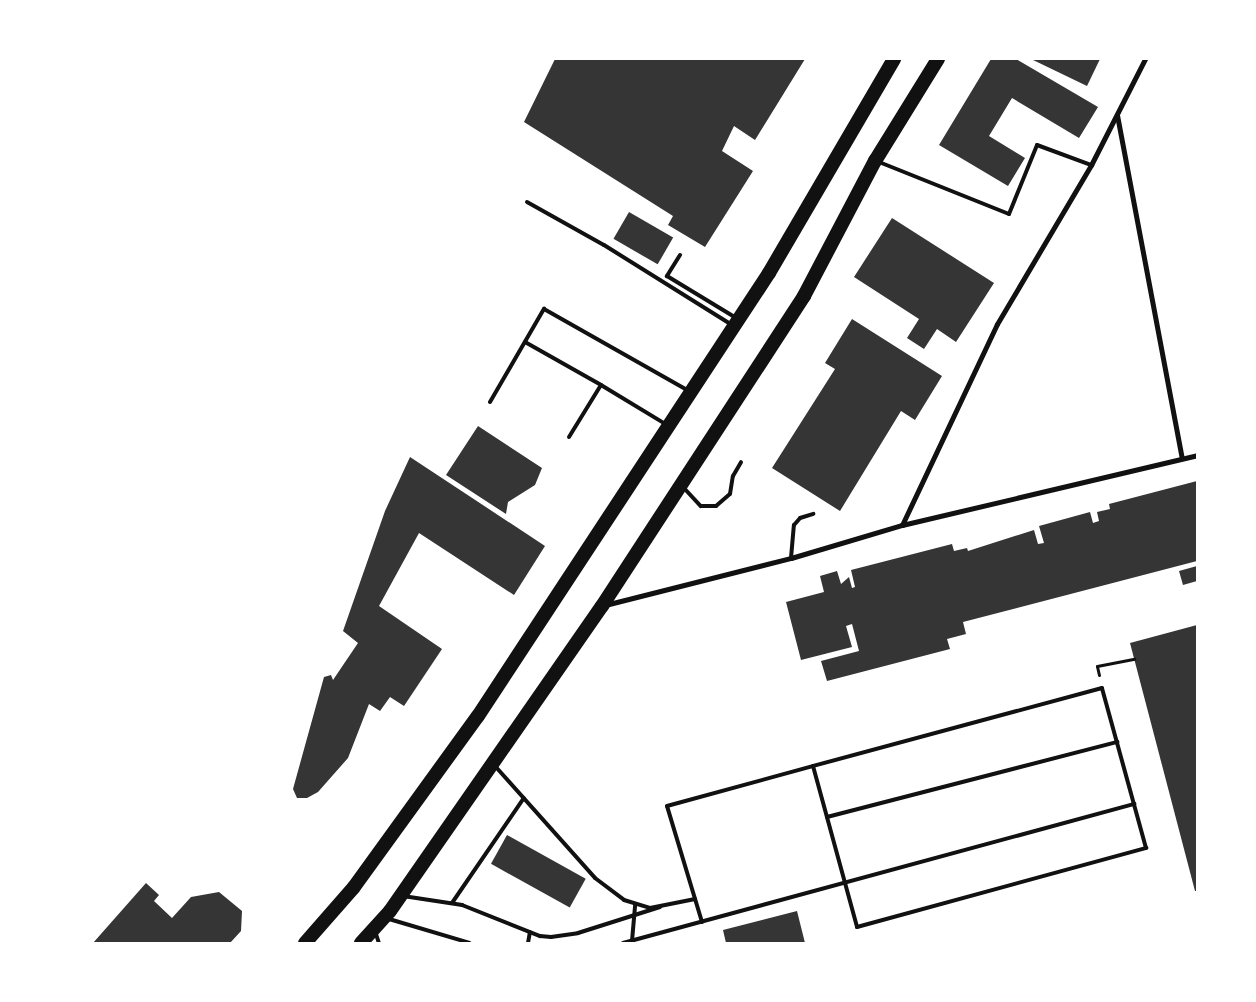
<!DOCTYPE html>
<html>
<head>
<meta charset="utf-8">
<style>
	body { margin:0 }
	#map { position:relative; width:1256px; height:1002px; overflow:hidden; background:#fff; font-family:"Noto Serif",serif }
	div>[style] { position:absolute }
	.building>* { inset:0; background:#353535; transform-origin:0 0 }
	.path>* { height:3px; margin:-1.5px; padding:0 1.5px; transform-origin:1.5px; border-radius:1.5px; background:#111 }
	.service>* { height:4px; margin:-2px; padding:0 2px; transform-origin:2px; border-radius:2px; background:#111 }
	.minor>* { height:5px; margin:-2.5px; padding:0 2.5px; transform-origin:2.5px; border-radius:2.5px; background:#111 }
	.trunk>* { height:14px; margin:-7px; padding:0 7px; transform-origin:7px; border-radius:7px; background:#111 }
	span { translate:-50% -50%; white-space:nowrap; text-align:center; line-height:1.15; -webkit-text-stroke:5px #fff; paint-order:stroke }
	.frame { position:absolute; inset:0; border:60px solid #fff; pointer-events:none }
</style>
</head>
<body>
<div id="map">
	<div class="building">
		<div style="clip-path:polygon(555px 59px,627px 60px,805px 59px,755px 140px,734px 126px,722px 151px,753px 171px,705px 247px,668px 225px,673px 216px,524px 122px)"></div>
		<div style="clip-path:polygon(991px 59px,1016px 59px,1098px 107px,1079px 138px,1012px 98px,989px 136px,1025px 158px,1008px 186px,939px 145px)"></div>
		<div style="clip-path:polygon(1031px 59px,1100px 59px,1087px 86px)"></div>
		<div style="left:629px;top:212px;width:51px;height:31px;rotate:30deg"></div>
		<div style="clip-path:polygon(892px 218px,994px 283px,956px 342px,937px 329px,924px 349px,907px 338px,919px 319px,854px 277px)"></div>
		<div style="clip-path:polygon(852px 319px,942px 376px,915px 420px,901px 411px,840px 511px,772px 468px,835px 369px,825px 363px)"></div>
		<div style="clip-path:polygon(478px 426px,542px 468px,535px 485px,508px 502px,506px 514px,446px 475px)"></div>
		<div style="clip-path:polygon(410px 457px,545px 546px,514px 595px,419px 533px,379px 606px,442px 649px,404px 706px,390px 697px,380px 711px,369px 704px,348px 758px,318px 792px,307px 798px,297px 798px,293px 789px,324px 677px,331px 675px,333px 680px,358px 643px,343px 631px,385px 511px)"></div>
		<div style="clip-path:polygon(1197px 481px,1197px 561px,963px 622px,966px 634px,947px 639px,950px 649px,827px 681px,821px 661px,859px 651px,852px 624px,846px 626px,852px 647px,801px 660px,786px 602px,824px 592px,820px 576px,837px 571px,841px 584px,849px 577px,852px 588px,855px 587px,851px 570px,952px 544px,954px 551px,967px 548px,968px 551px,1034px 530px,1038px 544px,1044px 543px,1039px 526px,1090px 512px,1093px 523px,1099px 521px,1097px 512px,1110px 509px,1109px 504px)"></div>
		<div style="clip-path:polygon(1197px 566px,1197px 581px,1183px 585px,1179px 571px)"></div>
		<div style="clip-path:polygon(1197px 625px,1197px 891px,1195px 891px,1130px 643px)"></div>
		<div style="left:507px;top:835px;width:90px;height:33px;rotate:29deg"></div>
		<div style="clip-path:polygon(146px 883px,159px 895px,154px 901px,172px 918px,191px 897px,219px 892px,242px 911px,241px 931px,230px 943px,93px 943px)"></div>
		<div style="clip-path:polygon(797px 911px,805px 943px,726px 943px,723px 930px)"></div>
	</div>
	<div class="path">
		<div style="left:1099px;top:675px;width:9px;rotate:-103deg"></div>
		<div style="left:1097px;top:666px;width:38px;rotate:-11deg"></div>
	</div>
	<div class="service">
		<div style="left:879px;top:162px;width:140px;rotate:21.8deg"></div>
		<div style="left:1009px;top:214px;width:74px;rotate:-67.9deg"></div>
		<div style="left:1037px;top:145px;width:58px;rotate:20.3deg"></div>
		<div style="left:527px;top:202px;width:88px;rotate:29.2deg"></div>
		<div style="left:604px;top:245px;width:151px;rotate:32deg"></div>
		<div style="left:680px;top:255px;width:25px;rotate:122deg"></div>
		<div style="left:667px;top:276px;width:81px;rotate:31.3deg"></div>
		<div style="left:525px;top:342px;width:87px;rotate:29.5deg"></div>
		<div style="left:490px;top:402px;width:108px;rotate:-59.9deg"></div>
		<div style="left:544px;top:309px;width:167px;rotate:29.5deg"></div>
		<div style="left:569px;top:437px;width:61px;rotate:-58.4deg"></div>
		<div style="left:601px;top:385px;width:77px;rotate:31.2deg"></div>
		<div style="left:683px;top:487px;width:26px;rotate:47deg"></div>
		<div style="left:701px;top:506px;width:15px"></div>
		<div style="left:716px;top:506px;width:18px;rotate:-41deg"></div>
		<div style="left:730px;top:494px;width:18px;rotate:-81deg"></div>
		<div style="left:733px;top:476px;width:16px;rotate:-60deg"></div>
		<div style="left:791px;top:558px;width:33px;rotate:-85deg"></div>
		<div style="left:794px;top:525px;width:9px;rotate:-49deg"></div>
		<div style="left:800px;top:518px;width:14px;rotate:-17deg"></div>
		<div style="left:495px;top:766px;width:150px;rotate:48.2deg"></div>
		<div style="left:595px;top:878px;width:36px;rotate:37deg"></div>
		<div style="left:624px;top:900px;width:27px;rotate:17deg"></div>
		<div style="left:650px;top:908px;width:46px;rotate:-11.3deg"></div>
		<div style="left:827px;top:817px;width:300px;rotate:-14.5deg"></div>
		<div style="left:403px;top:896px;width:60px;rotate:8.7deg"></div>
		<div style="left:462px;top:905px;width:84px;rotate:21.7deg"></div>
		<div style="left:540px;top:936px;width:11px;rotate:5deg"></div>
		<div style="left:551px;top:937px;width:27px;rotate:-8deg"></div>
		<div style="left:578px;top:933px;width:86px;rotate:-17.6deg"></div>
		<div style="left:452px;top:903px;width:127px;rotate:-55.6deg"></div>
		<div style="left:389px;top:919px;width:84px;rotate:16.5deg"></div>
		<div style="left:702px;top:922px;width:121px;rotate:-106.8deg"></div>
		<div style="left:667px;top:806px;width:151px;rotate:-15.3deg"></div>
		<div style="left:813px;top:766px;width:167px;rotate:74.7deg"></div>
		<div style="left:857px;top:927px;width:300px;rotate:-15.3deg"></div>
		<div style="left:1146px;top:848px;width:166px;rotate:-105.4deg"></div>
		<div style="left:1102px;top:688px;width:299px;rotate:164.9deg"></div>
		<div style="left:375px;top:931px;width:13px;rotate:72deg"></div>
		<div style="left:632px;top:941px;width:36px;rotate:-85deg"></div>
		<div style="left:528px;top:943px;width:11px;rotate:-80deg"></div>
		<div style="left:623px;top:943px;width:530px;rotate:-15.22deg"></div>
	</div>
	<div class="minor">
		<div style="left:1117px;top:115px;width:349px;rotate:79.3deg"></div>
		<div style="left:902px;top:525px;width:222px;rotate:-64.7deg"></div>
		<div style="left:997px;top:324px;width:185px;rotate:-59.4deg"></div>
		<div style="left:1091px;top:165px;width:119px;rotate:-63deg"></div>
		<div style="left:605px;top:605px;width:192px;rotate:-14.2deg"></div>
		<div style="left:791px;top:558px;width:116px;rotate:-16.6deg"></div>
		<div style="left:902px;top:525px;width:303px;rotate:-13.3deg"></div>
	</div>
	<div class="trunk">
		<div style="left:305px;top:943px;width:74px;rotate:-48.8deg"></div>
		<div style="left:354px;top:887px;width:211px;rotate:-54.1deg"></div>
		<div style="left:478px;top:716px;width:530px;rotate:-56.7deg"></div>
		<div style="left:769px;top:273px;width:248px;rotate:-59.7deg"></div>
		<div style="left:361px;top:943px;width:43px;rotate:-47.8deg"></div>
		<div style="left:390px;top:911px;width:371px;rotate:-55.2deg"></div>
		<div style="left:602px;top:606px;width:370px;rotate:-56.9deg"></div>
		<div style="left:804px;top:296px;width:153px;rotate:-62.3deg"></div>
		<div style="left:875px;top:161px;width:120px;rotate:-58.3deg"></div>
	</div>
	<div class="frame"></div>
</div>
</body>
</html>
